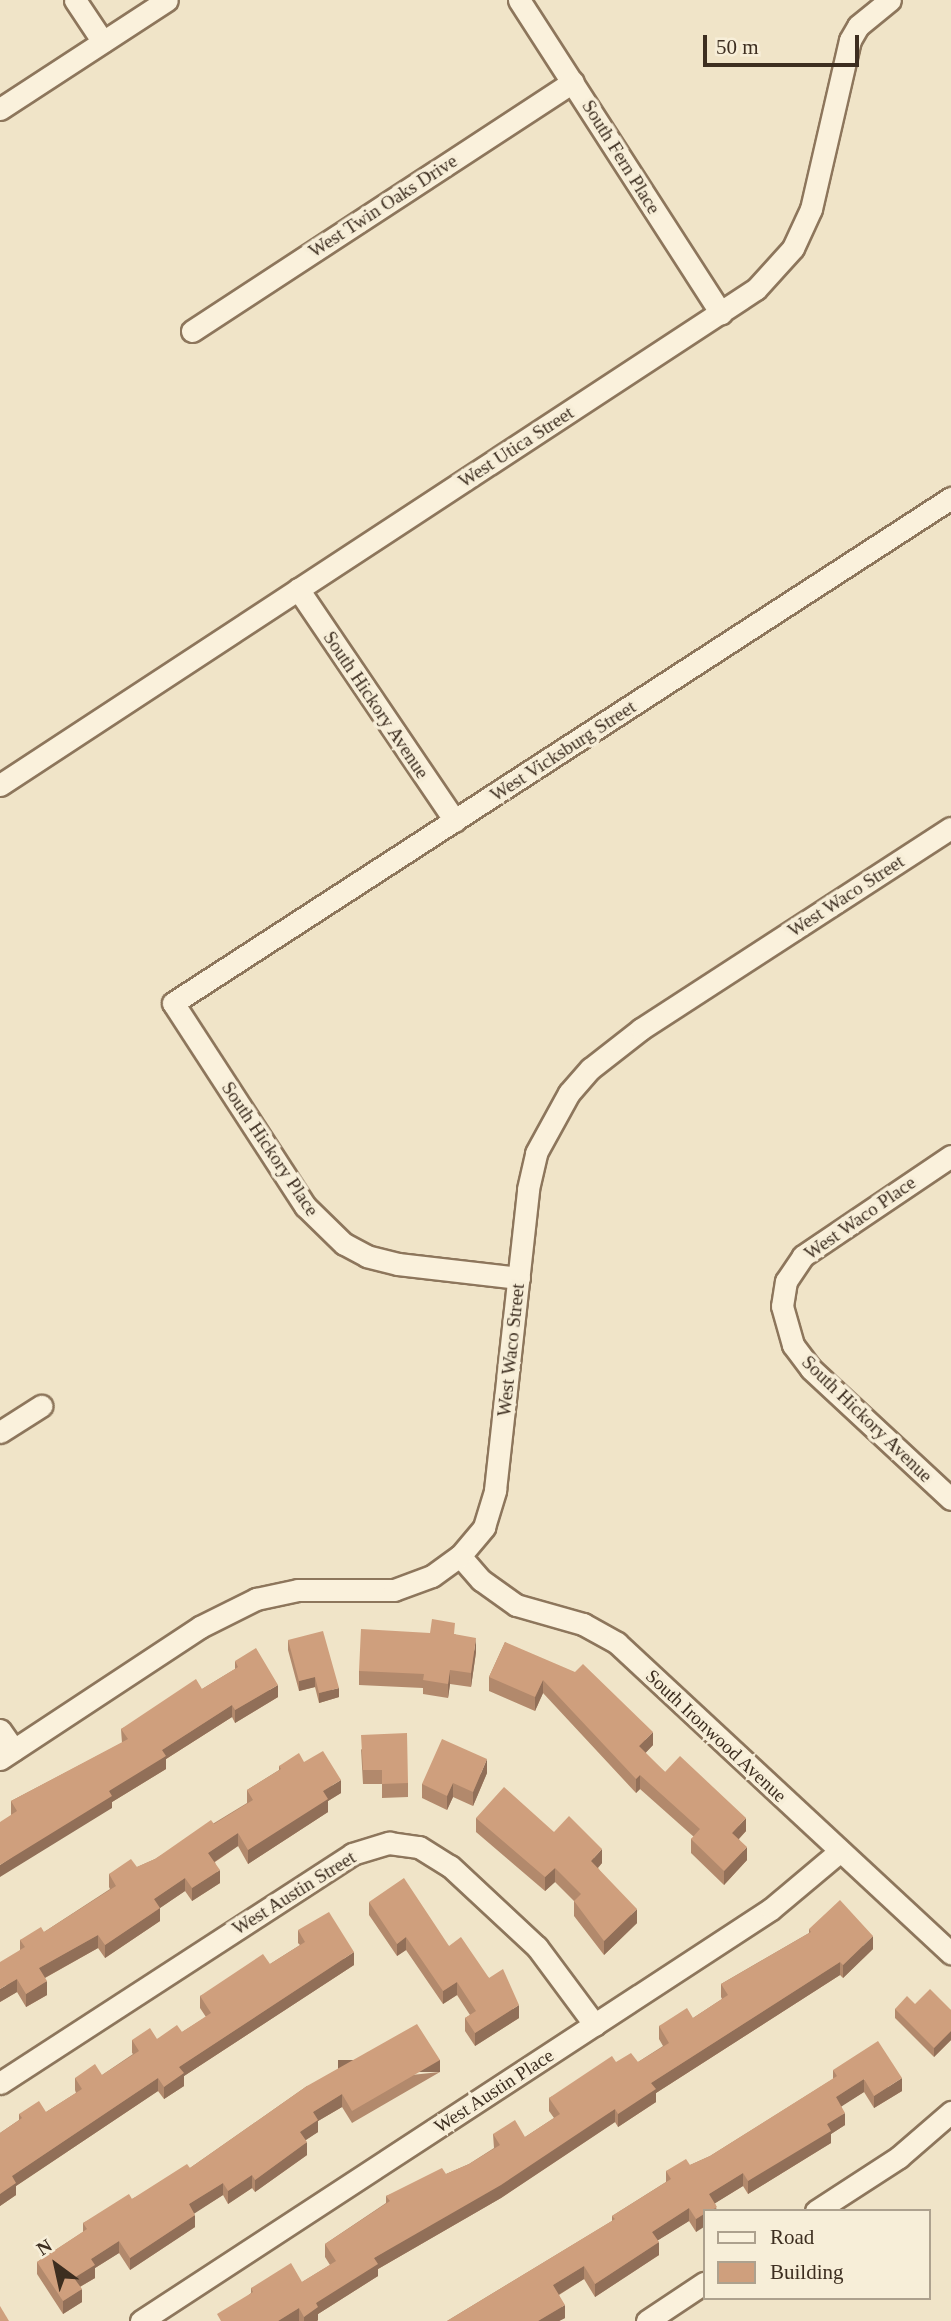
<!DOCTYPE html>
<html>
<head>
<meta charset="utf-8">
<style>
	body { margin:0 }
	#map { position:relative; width:951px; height:2321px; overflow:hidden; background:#f0e4c8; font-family:"Times New Roman",serif }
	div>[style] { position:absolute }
	.roads { filter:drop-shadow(2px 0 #8d765c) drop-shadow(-2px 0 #8d765c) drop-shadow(0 2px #8d765c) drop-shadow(0 -2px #8d765c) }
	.minor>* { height:21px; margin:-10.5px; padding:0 10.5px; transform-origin:10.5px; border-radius:10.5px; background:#faf1dc }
	.wall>* { inset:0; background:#b2896c }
	.shaded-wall>* { inset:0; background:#916f58; transform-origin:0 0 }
	.building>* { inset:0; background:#cf9f7d }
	span { translate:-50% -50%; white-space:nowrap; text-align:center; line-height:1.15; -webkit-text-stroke:7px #f7eed8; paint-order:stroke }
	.street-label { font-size:19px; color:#3d2e20 }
	.legend { position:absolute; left:703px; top:2209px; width:228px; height:91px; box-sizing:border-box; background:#f7eed8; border:2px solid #ada18e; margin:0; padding:9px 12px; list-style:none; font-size:21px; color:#3d2e20 }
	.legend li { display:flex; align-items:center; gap:14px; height:35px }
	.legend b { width:35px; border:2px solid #ada18e }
	.north { position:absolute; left:21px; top:2230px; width:70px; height:70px; -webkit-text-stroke:5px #f7eed8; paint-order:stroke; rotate:327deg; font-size:19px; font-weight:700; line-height:28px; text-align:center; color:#3d2e20 }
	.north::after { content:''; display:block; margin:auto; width:24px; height:32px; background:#3d2e20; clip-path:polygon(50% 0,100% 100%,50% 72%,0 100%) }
	.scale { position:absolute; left:703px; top:35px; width:156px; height:32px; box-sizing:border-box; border:4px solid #3d2e20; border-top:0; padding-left:9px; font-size:21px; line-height:24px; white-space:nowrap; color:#3d2e20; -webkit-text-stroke:5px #f7eed8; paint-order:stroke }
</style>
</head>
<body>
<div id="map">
	<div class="roads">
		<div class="minor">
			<div style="left:75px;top:0;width:50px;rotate:56.3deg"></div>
			<div style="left:519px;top:0;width:373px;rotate:57.2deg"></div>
			<div style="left:0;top:109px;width:199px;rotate:-33.1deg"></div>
			<div style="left:192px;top:331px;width:455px;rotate:-33.2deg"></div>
			<div style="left:298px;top:589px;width:280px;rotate:55.9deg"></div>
			<div style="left:0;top:785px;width:904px;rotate:-33.27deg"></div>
			<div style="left:756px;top:289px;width:55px;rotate:-47.9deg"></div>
			<div style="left:793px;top:248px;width:43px;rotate:-65.2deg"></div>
			<div style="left:811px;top:209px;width:173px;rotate:-77deg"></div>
			<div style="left:850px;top:40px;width:16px;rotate:-60deg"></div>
			<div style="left:858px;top:26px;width:41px;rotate:-39.1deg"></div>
			<div style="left:951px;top:1156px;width:179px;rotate:146deg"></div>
			<div style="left:803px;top:1256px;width:30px;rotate:124deg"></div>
			<div style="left:786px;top:1281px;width:25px;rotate:99deg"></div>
			<div style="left:782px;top:1306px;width:41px;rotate:74.2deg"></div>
			<div style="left:793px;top:1345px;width:30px;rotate:53deg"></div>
			<div style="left:811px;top:1369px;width:191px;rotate:42.9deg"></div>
			<div style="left:519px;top:1278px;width:122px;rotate:-173.4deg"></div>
			<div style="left:398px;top:1264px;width:32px;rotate:-166deg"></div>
			<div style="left:367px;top:1256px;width:26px;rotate:-152deg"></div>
			<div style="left:344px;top:1244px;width:54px;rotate:-135.7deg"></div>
			<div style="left:305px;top:1206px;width:242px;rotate:-123deg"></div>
			<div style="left:173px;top:1003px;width:928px;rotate:-32.99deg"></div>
			<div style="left:0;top:1432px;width:49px;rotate:-32.4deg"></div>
			<div style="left:460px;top:1556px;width:32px;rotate:49deg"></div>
			<div style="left:481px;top:1580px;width:43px;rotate:35.5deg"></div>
			<div style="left:516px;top:1605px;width:70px;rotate:15.8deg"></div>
			<div style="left:583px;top:1624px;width:39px;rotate:29deg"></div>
			<div style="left:617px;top:1643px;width:456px;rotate:42.9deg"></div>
			<div style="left:0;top:1730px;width:24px;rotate:55deg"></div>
			<div style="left:0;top:1759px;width:240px;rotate:-33.4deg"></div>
			<div style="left:200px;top:1627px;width:63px;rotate:-26.6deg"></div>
			<div style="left:256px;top:1599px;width:43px;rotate:-12.1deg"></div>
			<div style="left:298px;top:1590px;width:96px"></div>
			<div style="left:394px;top:1590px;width:40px;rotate:-20.2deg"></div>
			<div style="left:432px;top:1576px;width:34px;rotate:-36deg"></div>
			<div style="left:460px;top:1556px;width:38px;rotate:-50deg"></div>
			<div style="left:484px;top:1527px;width:39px;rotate:-73deg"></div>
			<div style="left:495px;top:1490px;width:303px;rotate:-83.7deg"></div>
			<div style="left:528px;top:1189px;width:37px;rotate:-77deg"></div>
			<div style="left:536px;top:1153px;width:68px;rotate:-61.2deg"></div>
			<div style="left:569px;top:1093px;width:32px;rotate:-49deg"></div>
			<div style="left:590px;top:1069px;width:65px;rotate:-38.1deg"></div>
			<div style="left:641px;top:1029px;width:369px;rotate:-33deg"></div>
			<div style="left:0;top:2083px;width:420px;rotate:-33deg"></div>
			<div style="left:352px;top:1854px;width:39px;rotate:-17deg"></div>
			<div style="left:389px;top:1843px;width:30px;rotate:8deg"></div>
			<div style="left:419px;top:1847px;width:36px;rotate:32deg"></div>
			<div style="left:450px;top:1866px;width:119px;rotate:43deg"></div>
			<div style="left:537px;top:1947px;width:97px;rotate:53.4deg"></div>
			<div style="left:816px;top:2211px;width:99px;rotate:-33deg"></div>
			<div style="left:899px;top:2157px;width:69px;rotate:-40.9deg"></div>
			<div style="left:141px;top:2321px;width:753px;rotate:-33.18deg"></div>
			<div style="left:771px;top:1909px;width:90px;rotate:-40deg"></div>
			<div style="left:647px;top:2321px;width:69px;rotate:-33.7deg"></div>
		</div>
	</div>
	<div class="wall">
		<div style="clip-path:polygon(455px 1634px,476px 1652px,471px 1687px,450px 1684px,448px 1698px,423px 1694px,423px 1688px,359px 1685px,359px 1671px)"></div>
		<div style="clip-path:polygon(288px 1640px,339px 1697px,319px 1703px,315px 1687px,299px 1691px,288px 1650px)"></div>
		<div style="clip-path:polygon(505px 1642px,653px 1745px,645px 1753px,665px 1772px,746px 1831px,739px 1839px,747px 1860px,724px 1885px,691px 1853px,691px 1839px,694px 1837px,640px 1789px,636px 1793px,543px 1693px,535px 1711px,489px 1691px,489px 1677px)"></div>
		<div style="clip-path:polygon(235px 1661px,278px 1697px,235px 1723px,232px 1717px,166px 1759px,166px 1769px,112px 1802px,112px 1808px,11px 1815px,11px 1801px,122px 1743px,121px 1729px,202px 1689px,235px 1669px)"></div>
		<div style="clip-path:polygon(361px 1749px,408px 1783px,408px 1797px,382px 1798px,382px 1784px,363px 1784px)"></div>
		<div style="clip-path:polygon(304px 1762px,341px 1793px,328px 1801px,328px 1812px,248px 1864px,238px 1846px,215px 1862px,220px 1883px,192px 1901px,185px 1891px,160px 1908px,160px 1921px,105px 1958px,98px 1948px,45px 1978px,47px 1995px,26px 2007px,17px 1992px,0 2002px,20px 1950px,20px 1940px,44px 1932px,110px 1889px,109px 1887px,109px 1874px,137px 1867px,155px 1859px,247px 1803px,247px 1790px,279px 1770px,279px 1766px)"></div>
		<div style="clip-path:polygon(487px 1773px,473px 1806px,453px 1797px,447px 1810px,422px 1798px,422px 1784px)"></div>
		<div style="clip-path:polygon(476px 1818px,554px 1832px,602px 1863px,598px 1868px,637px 1923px,604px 1955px,574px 1916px,574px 1901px,555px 1882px,545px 1891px,476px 1832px)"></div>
		<div style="clip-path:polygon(369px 1902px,449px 1946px,489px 1978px,519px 2018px,475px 2046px,465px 2031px,465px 2018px,470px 2015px,457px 1995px,443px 2004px,406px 1950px,397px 1956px,369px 1915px)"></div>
		<div style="clip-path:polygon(809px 1929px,873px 1949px,843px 1978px,840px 1975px,656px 2093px,656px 2102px,618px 2127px,615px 2122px,501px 2198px,378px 2269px,378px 2276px,318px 2314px,318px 2320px,317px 2321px,221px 2321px,251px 2293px,251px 2288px,302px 2282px,330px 2265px,325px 2257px,325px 2244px,386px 2203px,386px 2196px,446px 2174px,469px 2164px,494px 2148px,493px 2134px,525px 2137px,554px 2118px,549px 2111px,549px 2098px,616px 2062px,638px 2062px,663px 2046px,659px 2039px,659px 2026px,693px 2018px,722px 1999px,721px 1997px,721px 1984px,809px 1933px)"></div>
		<div style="clip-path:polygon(298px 1930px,354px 1965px,184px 2076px,184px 2086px,164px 2099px,158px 2091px,16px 2186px,16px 2195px,0 2206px,0 2133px,19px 2120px,19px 2114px,46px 2112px,76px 2093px,75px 2090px,75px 2078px,102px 2075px,133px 2054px,132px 2053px,132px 2040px,157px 2039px,182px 2032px,206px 2017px,200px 2008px,200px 1996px,270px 1964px,300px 1945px,298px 1943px)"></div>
		<div style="clip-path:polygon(915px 2004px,951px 2010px,951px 2040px,934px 2057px,895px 2018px,895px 2009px)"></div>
		<div style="clip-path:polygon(833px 2070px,902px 2091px,874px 2108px,864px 2092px,841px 2106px,845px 2125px,831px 2134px,831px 2143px,748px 2194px,743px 2186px,715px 2203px,717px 2211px,696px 2232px,689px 2221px,658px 2240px,659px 2255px,595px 2297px,584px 2279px,559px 2295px,565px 2318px,559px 2321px,447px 2321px,612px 2221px,612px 2216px,666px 2182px,666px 2171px,690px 2165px,710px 2156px,833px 2079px)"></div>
		<div style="clip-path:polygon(440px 2072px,352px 2123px,342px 2107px,318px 2121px,318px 2132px,305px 2140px,307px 2155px,255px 2192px,252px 2188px,228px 2204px,223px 2195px,194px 2213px,195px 2227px,130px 2270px,119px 2253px,95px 2268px,95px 2278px,80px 2287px,82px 2302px,63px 2314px,37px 2274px,37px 2262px,83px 2232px,83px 2223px,132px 2199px,190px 2168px,307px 2086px)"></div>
	</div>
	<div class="shaded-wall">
		<div style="clip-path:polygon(476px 1638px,476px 1652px,471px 1687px,471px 1673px)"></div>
		<div style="clip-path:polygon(450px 1670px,450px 1684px,448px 1698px,448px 1684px)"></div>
		<div style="clip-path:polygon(315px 1677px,315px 1687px,299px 1691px,299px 1681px)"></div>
		<div style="clip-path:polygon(543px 1680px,543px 1693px,535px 1711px,535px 1697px)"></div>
		<div style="clip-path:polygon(278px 1685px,278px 1697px,235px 1723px,235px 1710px)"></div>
		<div style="clip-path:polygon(339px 1688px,339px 1697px,319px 1703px,319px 1693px)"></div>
		<div style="clip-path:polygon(232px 1705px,232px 1717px,166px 1759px,166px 1769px,112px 1802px,112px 1808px,0 1877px,0 1865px,109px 1791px,162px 1750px)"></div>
		<div style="clip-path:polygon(653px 1732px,653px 1745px,639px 1760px,639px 1746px)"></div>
		<div style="clip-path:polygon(487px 1759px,487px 1773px,473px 1806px,473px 1792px)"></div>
		<div style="clip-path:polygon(640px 1775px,640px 1789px,636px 1793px,636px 1779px)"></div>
		<div style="clip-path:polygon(341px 1780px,341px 1793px,328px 1801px,328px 1812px,248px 1864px,248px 1850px,323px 1791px)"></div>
		<div style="clip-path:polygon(453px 1783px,453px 1797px,447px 1810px,447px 1796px)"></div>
		<div style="clip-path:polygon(746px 1818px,746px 1831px,732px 1846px,732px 1833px)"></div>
		<div style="clip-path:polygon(238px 1833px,238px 1846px,208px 1866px,208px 1853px)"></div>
		<div style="clip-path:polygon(747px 1847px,747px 1860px,724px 1885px,724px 1871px)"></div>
		<div style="clip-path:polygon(602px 1849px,602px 1863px,591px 1875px,591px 1861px)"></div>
		<div style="clip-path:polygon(555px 1868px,555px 1882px,545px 1891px,545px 1877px)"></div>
		<div style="clip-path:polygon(220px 1870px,220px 1883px,192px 1901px,192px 1888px)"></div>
		<div style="clip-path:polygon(185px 1878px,185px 1891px,154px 1912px,154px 1899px)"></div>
		<div style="clip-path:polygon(160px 1908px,160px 1921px,105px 1958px,105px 1945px)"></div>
		<div style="clip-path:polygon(637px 1909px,637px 1923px,604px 1955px,604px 1941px)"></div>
		<div style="clip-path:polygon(98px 1935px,98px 1948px,39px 1981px,39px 1968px)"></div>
		<div style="clip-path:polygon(873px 1936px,873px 1949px,843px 1978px,843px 1965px)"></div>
		<div style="clip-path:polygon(406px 1937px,406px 1950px,397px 1956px,397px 1944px)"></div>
		<div style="clip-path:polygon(354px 1952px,354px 1965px,184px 2076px,184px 2086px,164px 2099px,164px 2087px,179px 2067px)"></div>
		<div style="clip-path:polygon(840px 1962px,840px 1975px,656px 2093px,656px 2102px,618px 2127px,618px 2114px,651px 2083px)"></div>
		<div style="clip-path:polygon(17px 1979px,17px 1992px,0 2002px,0 1989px)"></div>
		<div style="clip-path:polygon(47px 1981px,47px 1995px,26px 2007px,26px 1994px)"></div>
		<div style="clip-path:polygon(457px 1982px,457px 1995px,443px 2004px,443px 1991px)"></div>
		<div style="clip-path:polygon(519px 2005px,519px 2018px,475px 2046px,475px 2033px)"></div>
		<div style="clip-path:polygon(951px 2031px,951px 2040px,934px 2057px,934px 2048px)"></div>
		<div style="left:440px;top:2060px;width:12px;height:102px;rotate:90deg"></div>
		<div style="clip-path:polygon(158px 2078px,158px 2091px,16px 2186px,16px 2195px,0 2206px,0 2194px,12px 2176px)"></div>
		<div style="clip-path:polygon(902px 2078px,902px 2091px,874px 2108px,874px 2096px)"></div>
		<div style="clip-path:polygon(864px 2079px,864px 2092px,836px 2110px,836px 2097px)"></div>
		<div style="clip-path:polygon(342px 2094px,342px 2107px,318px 2121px,318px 2132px,300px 2144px,300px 2132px,313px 2112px)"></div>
		<div style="clip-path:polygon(615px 2109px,615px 2122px,501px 2198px,378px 2269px,378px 2276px,318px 2314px,318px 2320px,317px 2321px,304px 2321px,304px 2317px,316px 2303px,374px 2258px)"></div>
		<div style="clip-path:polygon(845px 2113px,845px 2125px,831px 2134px,831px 2143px,748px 2194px,748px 2181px,827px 2124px)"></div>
		<div style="clip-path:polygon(307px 2142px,307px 2155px,255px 2192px,255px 2180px)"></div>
		<div style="clip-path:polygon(743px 2173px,743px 2186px,709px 2207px,709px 2194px)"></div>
		<div style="clip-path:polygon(252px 2175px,252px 2188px,228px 2204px,228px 2191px)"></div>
		<div style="clip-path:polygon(223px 2183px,223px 2195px,189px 2217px,189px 2204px)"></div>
		<div style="clip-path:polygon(689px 2208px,689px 2221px,652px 2244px,652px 2232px)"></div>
		<div style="clip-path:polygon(704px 2214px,704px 2227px,696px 2232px,696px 2219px)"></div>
		<div style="clip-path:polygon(195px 2215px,195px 2227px,130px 2270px,130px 2258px)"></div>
		<div style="clip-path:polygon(119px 2241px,119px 2253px,95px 2268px,95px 2278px,74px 2290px,74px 2278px,91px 2259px)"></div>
		<div style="clip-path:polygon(659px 2242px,659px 2255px,595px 2297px,595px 2284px)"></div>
		<div style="clip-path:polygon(584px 2266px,584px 2279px,553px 2298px,553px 2285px)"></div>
		<div style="clip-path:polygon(82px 2289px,82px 2302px,63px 2314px,63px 2301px)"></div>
		<div style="clip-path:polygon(565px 2305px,565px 2318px,559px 2321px,538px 2321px)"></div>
		<div style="clip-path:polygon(299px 2308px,299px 2321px,278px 2321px)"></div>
	</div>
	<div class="building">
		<div style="clip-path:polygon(432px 1619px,455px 1623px,454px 1634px,476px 1638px,471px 1673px,450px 1670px,448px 1684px,423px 1680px,424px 1674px,359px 1671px,361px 1629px,430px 1633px)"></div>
		<div style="clip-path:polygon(323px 1631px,339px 1688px,319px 1693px,315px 1677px,299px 1681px,288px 1640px)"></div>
		<div style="clip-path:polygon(505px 1642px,575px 1672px,583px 1664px,653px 1732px,639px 1746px,665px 1772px,680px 1756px,746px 1818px,732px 1833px,747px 1847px,724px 1871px,691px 1839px,700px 1829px,640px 1775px,636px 1779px,543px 1680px,535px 1697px,489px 1677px)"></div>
		<div style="clip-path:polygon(256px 1648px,278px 1685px,235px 1710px,232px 1705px,162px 1750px,166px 1756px,109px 1791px,112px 1796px,0 1865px,0 1822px,17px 1811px,11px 1801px,128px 1739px,121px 1729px,196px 1679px,202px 1689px,238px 1667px,235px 1661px)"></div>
		<div style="clip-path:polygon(407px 1733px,408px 1783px,382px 1784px,382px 1770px,363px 1770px,361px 1735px)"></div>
		<div style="clip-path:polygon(442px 1739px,487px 1759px,473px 1792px,453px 1783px,447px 1796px,422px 1784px)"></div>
		<div style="clip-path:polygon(323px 1751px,341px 1780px,323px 1791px,328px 1799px,248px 1850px,238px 1833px,208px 1853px,220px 1870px,192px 1888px,185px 1878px,154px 1899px,160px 1908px,105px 1945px,98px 1935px,39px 1968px,47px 1981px,26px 1994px,17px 1979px,0 1989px,0 1962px,25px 1947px,20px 1940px,41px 1927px,44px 1932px,116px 1886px,109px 1874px,131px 1859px,137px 1867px,155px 1859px,211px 1820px,214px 1824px,253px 1800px,247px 1790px,281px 1769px,279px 1766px,299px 1753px,304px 1762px)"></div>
		<div style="clip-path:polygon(504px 1787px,554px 1832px,569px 1816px,602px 1849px,591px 1861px,637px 1909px,604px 1941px,574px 1901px,581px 1894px,555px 1868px,545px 1877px,476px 1818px)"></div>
		<div style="clip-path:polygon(404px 1878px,449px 1946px,461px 1937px,489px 1978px,503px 1969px,519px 2005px,475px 2033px,465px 2018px,476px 2011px,457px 1982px,443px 1991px,406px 1937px,397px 1944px,369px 1902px)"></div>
		<div style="clip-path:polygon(840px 1900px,873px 1936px,843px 1965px,840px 1962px,651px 2083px,656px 2089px,618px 2114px,615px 2109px,501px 2185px,374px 2258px,378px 2264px,316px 2303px,318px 2307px,304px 2317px,299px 2308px,278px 2321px,221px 2321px,217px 2314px,253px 2292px,251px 2288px,291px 2263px,302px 2282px,336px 2261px,325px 2244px,390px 2201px,386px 2196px,442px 2168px,446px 2174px,469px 2164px,500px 2145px,493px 2134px,515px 2120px,525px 2137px,560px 2114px,549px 2098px,612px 2056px,616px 2062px,631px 2053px,638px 2062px,669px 2043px,659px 2026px,687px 2008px,693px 2018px,728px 1995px,721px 1984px,811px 1932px,809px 1929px)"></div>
		<div style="clip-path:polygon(329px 1912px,354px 1952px,179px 2067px,184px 2073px,164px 2087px,158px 2078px,12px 2176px,16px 2183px,0 2194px,0 2133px,22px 2118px,19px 2114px,39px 2101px,46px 2112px,82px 2089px,75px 2078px,95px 2064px,102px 2075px,139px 2051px,132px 2040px,150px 2028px,157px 2039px,177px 2025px,182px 2032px,211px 2013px,200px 1996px,263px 1954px,270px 1964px,305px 1942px,298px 1930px)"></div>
		<div style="clip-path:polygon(930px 1989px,951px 2010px,951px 2031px,934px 2048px,895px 2009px,907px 1996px,915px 2004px)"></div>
		<div style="clip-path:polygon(417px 2024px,440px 2060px,352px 2111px,342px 2094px,313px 2112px,318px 2120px,300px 2132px,307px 2142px,255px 2180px,252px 2175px,228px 2191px,223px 2183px,189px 2204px,195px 2215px,130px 2258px,119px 2241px,91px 2259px,95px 2265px,74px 2278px,82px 2289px,63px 2301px,37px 2262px,87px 2229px,83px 2223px,129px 2194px,132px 2199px,187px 2164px,190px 2168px,307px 2086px)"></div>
		<div style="clip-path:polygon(878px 2041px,902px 2078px,874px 2096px,864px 2079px,836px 2097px,845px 2113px,827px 2124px,831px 2131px,748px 2181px,743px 2173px,709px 2194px,717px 2207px,710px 2211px,704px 2211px,704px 2214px,696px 2219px,689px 2208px,652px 2232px,659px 2242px,595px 2284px,584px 2266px,553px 2285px,565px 2305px,538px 2321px,447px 2321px,615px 2219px,612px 2216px,671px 2179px,666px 2171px,686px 2159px,690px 2165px,710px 2156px,837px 2076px,833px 2070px)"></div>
		<div style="clip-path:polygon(0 2306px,9px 2321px,0 2321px)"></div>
	</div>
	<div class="street-label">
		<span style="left:621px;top:157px;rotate:58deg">South Fern Place</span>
		<span style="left:383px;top:206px;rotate:-33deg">West Twin Oaks Drive</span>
		<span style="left:516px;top:447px;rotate:-33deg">West Utica Street</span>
		<span style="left:376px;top:705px;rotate:56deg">South Hickory Avenue</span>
		<span style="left:563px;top:751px;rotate:-33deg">West Vicksburg Street</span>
		<span style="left:846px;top:896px;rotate:-33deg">West Waco Street</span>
		<span style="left:270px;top:1149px;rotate:56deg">South Hickory Place</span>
		<span style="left:860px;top:1218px;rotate:-35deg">West Waco Place</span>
		<span style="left:511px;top:1350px;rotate:-84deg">West Waco Street</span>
		<span style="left:867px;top:1419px;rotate:44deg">South Hickory Avenue</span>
		<span style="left:716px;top:1736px;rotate:43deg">South Ironwood Avenue</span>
		<span style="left:294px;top:1893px;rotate:-32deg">West Austin Street</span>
		<span style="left:494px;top:2091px;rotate:-33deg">West Austin Place</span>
	</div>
	<ul class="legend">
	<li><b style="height:9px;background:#faf1dc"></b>Road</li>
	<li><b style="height:19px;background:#cf9f7d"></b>Building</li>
	</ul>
	<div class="north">N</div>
	<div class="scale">50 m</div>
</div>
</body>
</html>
